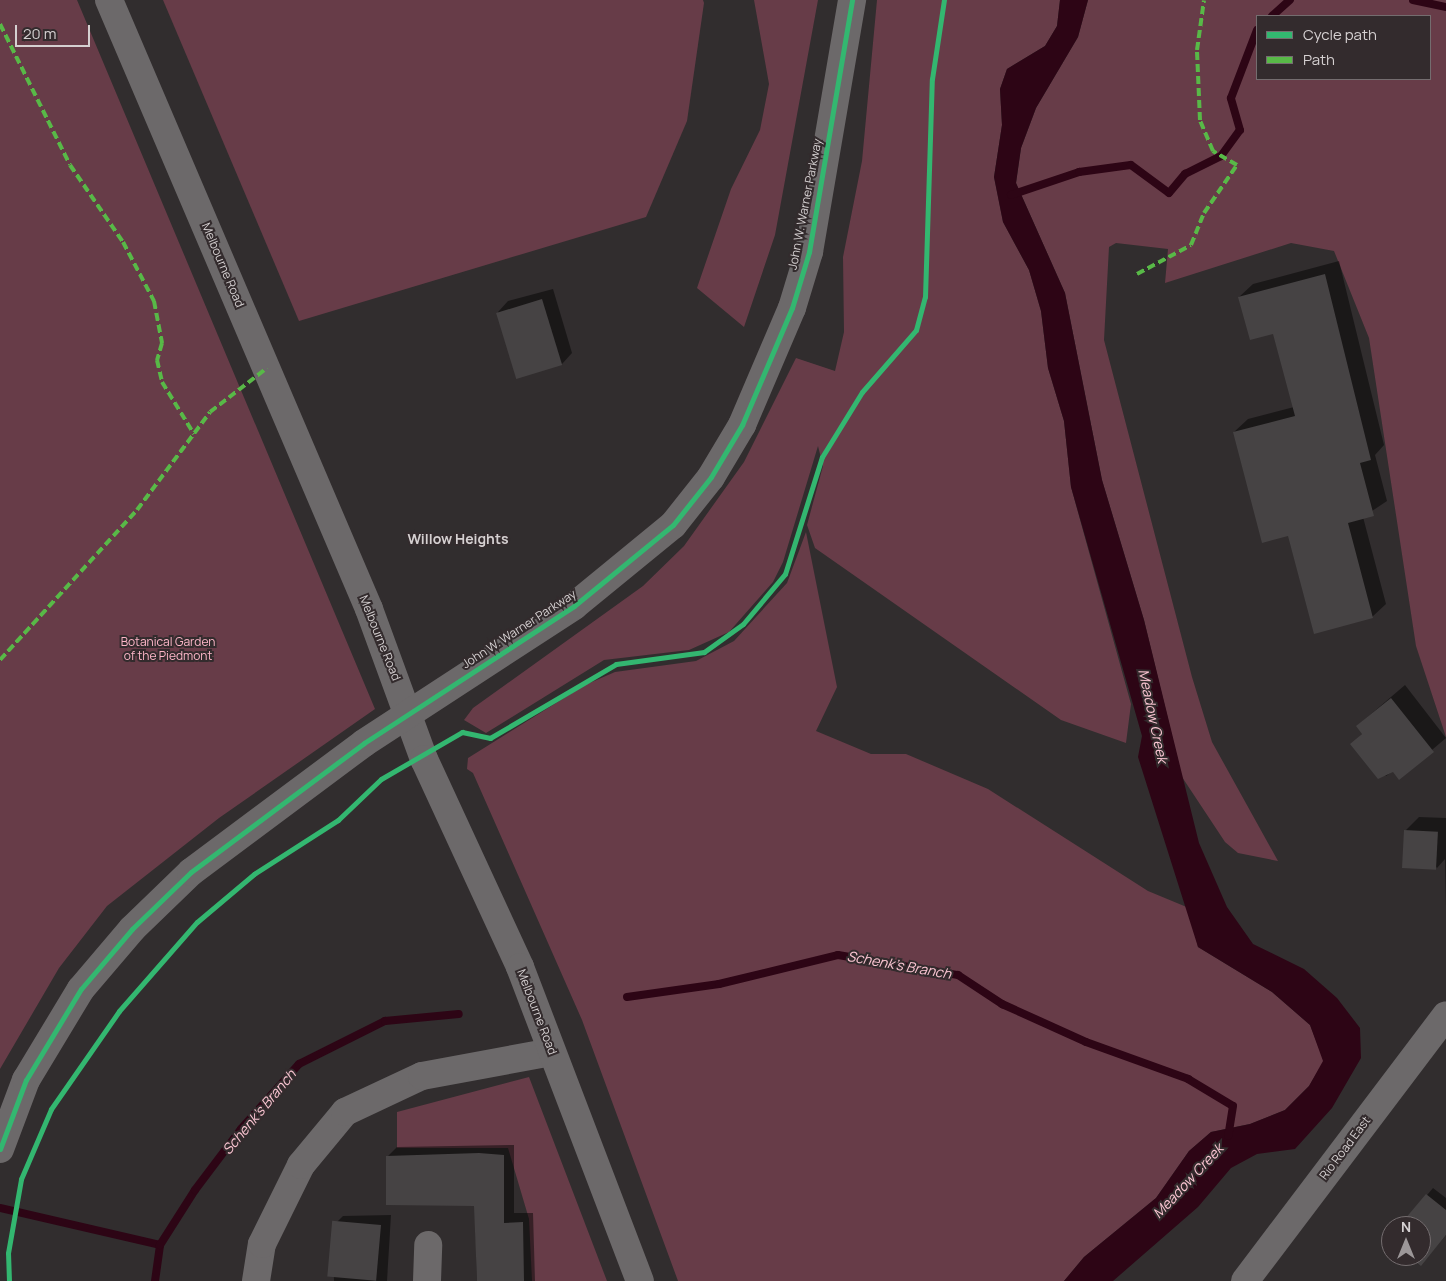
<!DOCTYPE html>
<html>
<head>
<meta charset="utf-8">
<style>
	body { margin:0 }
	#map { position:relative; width:1446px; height:1281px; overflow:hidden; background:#312d2e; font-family:Manrope,sans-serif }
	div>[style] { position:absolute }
	.green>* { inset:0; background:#673c48 }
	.water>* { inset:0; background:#2d0515 }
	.shadow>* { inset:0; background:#0007 }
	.stream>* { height:8px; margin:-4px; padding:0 4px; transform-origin:4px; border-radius:4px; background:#2d0515 }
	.building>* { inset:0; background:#464344; transform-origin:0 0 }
	.minor>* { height:28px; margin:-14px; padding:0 14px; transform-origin:14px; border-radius:14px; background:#6c696a }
	.tertiary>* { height:28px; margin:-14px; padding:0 14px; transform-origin:14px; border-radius:14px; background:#6c696a }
	.secondary>* { height:28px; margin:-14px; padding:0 14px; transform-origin:14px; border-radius:14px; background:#6c696a }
	.quiet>* { height:4px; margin-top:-2px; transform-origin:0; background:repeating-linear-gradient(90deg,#58b947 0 8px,transparent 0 12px) }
	.cycleway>* { height:5px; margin:-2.5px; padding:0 2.5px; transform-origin:2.5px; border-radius:2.5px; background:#33b770 }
	span { translate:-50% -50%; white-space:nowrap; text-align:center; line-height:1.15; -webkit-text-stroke:4px #332b2d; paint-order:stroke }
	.street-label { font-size:12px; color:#d5d0d1 }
	.park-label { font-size:12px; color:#fdb6c8 }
	.neighbourhood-label { font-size:14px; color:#d5d0d1; font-weight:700 }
	.water-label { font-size:14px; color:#fcc6d3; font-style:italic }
	.legend { position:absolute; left:1256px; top:15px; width:175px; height:65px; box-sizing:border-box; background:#332b2d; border:1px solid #746d6f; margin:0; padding:6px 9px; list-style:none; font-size:15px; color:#d5d0d1 }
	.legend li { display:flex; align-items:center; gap:10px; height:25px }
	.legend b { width:25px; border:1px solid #746d6f }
	.north { position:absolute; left:1381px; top:1216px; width:50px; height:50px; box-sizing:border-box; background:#332b2d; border:1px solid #746d6f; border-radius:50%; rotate:0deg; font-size:14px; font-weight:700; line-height:20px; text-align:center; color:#d5d0d1 }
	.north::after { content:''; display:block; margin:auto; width:18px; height:22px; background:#9c9798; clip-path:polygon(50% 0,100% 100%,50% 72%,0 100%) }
	.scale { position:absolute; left:15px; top:25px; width:75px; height:22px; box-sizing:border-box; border:2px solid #d5d0d1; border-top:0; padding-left:6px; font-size:15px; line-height:18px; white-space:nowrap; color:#d5d0d1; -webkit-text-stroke:4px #332b2d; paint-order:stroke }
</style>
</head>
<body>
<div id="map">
	<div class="green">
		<div style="clip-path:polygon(0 0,77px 0,375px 709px,219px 818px,107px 906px,59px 968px,0 1069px)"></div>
		<div style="clip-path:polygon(163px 0,703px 0,704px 3px,687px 121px,646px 217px,299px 321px)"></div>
		<div style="clip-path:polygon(754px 0,818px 0,775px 235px,744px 327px,697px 288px,731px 189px,760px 130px,769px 84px)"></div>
		<div style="clip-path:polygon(877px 0,1060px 0,1057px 26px,1045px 46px,1007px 69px,1000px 89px,1002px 125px,994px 177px,1003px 222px,1029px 270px,1041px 311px,1048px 368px,1064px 421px,1071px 487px,1131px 704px,1126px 743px,1061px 720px,815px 548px,807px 525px,823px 466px,818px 446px,783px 562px,773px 582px,729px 632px,689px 650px,604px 660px,486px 733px,464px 720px,473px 708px,643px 586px,684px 546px,744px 462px,796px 358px,835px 371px,844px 332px,843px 257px,862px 161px)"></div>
		<div style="clip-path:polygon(evenodd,1088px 0,1446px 0,1446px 737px,1416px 646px,1369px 338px,1334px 251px,1291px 243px,1165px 283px,1168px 249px,1116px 243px,1109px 247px,1104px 340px,1192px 677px,1212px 742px,1278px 861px,1238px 853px,1225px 842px,1182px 777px,1144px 620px,1102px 480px,1065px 293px,1016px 183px,1021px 148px,1036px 108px,1078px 37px,1088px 0,1257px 16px,1430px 16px,1430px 79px,1257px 79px,1257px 16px)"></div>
		<div style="clip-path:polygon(806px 532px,837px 687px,816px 731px,871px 754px,906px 754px,988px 789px,1148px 891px,1189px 908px,1198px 947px,1272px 992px,1310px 1025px,1324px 1061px,1309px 1086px,1285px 1110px,1250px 1124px,1211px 1132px,1189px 1151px,1156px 1198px,1084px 1257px,1064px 1281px,678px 1281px,582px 1020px,473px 773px,467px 769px,468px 758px,585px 685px,615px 672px,696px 661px,734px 641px,787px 583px)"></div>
		<div style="clip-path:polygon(529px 1077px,607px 1281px,532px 1281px,529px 1219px,508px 1148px,397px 1148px,397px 1112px)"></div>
	</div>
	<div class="water">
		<div style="clip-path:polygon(1060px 0,1088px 0,1078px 37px,1036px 108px,1021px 148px,1016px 183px,1065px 293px,1102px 480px,1144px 620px,1199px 843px,1227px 907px,1253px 944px,1304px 969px,1337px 998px,1360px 1028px,1361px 1058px,1332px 1108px,1295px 1149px,1257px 1154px,1231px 1168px,1198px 1207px,1113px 1281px,1064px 1281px,1084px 1257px,1156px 1198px,1189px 1151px,1211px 1132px,1250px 1124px,1285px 1110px,1309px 1086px,1323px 1061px,1310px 1025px,1272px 992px,1198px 947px,1138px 757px,1142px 736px,1071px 487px,1064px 421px,1048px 368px,1041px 311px,1029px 270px,1003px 222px,994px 177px,1002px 125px,1000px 89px,1007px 69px,1045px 46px,1057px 26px)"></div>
	</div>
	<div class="shadow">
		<div style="clip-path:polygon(1339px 261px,1384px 445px,1375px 455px,1387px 501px,1363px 517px,1386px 604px,1372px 617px,1289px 535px,1234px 432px,1248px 419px,1294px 407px,1274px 333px,1239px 297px,1253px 284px)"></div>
		<div style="clip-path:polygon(553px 289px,572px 353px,562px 364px,517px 378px,498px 312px,508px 301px)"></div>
		<div style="clip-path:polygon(1405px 685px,1446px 738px,1399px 778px,1393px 771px,1386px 776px,1352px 744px,1363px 733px,1357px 726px)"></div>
		<div style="clip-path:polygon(1419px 817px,1446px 818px,1446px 907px,1445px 859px,1437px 868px,1405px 831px)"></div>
		<div style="clip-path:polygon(514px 1145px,514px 1213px,533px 1213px,535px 1281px,477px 1281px,475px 1205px,387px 1157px,397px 1147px)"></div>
		<div style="clip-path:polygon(1433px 1188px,1446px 1198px,1446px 1235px,1427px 1258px,1411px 1256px,1421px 1256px,1421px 1226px,1401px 1226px)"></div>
		<div style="clip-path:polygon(391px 1215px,387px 1281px,334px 1281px,333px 1226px,343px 1216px)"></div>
	</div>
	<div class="stream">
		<div style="left:1413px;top:0;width:34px;rotate:12deg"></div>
		<div style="left:1272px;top:16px;width:24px;rotate:-42deg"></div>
		<div style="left:1011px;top:195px;width:72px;rotate:-18.7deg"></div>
		<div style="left:1079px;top:172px;width:52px;rotate:-7.7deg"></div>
		<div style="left:1131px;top:165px;width:47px;rotate:36.4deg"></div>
		<div style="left:1169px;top:193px;width:25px;rotate:-50deg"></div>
		<div style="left:1185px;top:174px;width:40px;rotate:-26.6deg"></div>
		<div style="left:1221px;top:156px;width:32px;rotate:-54deg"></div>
		<div style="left:1240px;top:130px;width:33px;rotate:-106deg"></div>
		<div style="left:1231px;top:98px;width:73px;rotate:-69.1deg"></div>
		<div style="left:627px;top:997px;width:93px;rotate:-8deg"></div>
		<div style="left:719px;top:984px;width:122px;rotate:-13.7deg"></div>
		<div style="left:838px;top:955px;width:122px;rotate:9.5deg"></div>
		<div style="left:958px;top:975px;width:53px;rotate:33.4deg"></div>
		<div style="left:1002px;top:1004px;width:92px;rotate:24.3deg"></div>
		<div style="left:1086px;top:1042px;width:109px;rotate:19.9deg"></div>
		<div style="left:1188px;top:1079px;width:52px;rotate:31deg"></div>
		<div style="left:1233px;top:1106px;width:30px;rotate:99deg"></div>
		<div style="left:0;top:1208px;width:164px;rotate:13deg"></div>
		<div style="left:155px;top:1281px;width:36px;rotate:-82deg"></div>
		<div style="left:160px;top:1245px;width:65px;rotate:-57.5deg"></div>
		<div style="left:195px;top:1190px;width:76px;rotate:-53deg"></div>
		<div style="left:241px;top:1129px;width:87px;rotate:-48.3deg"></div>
		<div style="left:299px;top:1064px;width:96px;rotate:-26.6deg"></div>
		<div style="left:385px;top:1021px;width:74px;rotate:-5.4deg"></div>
	</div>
	<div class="building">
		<div style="clip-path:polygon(1325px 274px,1371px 460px,1360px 463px,1374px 516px,1348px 523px,1373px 618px,1314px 634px,1288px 536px,1262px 543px,1233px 432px,1295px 416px,1273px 334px,1250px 340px,1238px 297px)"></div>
		<div style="left:542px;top:299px;width:69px;height:48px;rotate:73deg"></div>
		<div style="clip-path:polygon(1391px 698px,1434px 752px,1399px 780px,1393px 772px,1378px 779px,1350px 744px,1362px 734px,1356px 726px)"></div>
		<div style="left:1404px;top:830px;width:34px;height:38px;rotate:3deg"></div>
		<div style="clip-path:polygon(479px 1153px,504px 1155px,504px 1223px,523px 1222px,524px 1281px,477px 1281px,474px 1206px,386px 1205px,386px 1156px)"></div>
		<div style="clip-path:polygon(1426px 1194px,1446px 1210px,1446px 1235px,1421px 1266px,1409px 1256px,1421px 1256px,1421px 1226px,1399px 1226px)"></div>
		<div style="left:381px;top:1225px;width:56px;height:49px;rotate:95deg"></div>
	</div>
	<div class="minor">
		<div style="left:256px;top:1281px;width:37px;rotate:-81deg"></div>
		<div style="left:262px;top:1244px;width:88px;rotate:-63.7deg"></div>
		<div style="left:301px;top:1165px;width:69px;rotate:-50.3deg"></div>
		<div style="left:345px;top:1112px;width:85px;rotate:-25.1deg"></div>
		<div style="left:422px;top:1076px;width:132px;rotate:-10.5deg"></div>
		<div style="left:427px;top:1281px;width:36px;rotate:-88deg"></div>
	</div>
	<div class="tertiary">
		<div style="left:109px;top:0;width:662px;rotate:66.88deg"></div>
		<div style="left:369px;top:609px;width:160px;rotate:69.9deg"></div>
		<div style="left:424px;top:759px;width:229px;rotate:65.2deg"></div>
		<div style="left:520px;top:967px;width:336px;rotate:69.1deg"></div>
		<div style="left:1245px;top:1281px;width:333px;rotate:-52.9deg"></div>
	</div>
	<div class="secondary">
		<div style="left:0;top:1149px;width:74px;rotate:-69.4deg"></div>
		<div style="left:26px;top:1080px;width:106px;rotate:-58.9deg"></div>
		<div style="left:81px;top:989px;width:79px;rotate:-49.6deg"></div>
		<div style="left:132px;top:929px;width:82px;rotate:-44deg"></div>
		<div style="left:191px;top:872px;width:216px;rotate:-36.7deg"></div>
		<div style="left:364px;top:743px;width:251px;rotate:-33.1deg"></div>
		<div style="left:574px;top:606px;width:128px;rotate:-39.3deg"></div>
		<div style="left:673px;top:525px;width:61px;rotate:-51.6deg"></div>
		<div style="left:711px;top:477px;width:61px;rotate:-59.2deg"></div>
		<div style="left:742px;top:425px;width:127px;rotate:-66.9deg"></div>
		<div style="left:792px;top:308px;width:59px;rotate:-73.1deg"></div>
		<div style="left:809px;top:252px;width:256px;rotate:-80.3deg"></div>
	</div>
	<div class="quiet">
		<div style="left:0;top:24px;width:157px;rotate:63.6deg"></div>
		<div style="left:70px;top:165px;width:93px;rotate:55.5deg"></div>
		<div style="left:123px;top:242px;width:67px;rotate:62.3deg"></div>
		<div style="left:154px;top:301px;width:43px;rotate:79.2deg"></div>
		<div style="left:162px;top:343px;width:18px;rotate:106deg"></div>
		<div style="left:157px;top:360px;width:23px;rotate:77deg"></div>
		<div style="left:162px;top:382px;width:61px;rotate:58.4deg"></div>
		<div style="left:1137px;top:274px;width:61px;rotate:-28.2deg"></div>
		<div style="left:1191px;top:245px;width:35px;rotate:-68deg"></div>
		<div style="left:1204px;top:213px;width:58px;rotate:-55.5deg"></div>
		<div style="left:1237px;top:165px;width:28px;rotate:-150deg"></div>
		<div style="left:1213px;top:151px;width:34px;rotate:-113deg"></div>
		<div style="left:1200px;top:120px;width:70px;rotate:-92.5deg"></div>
		<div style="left:1197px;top:50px;width:50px;rotate:-82deg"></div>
		<div style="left:0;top:660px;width:203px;rotate:-47.6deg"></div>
		<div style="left:137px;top:510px;width:122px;rotate:-53.3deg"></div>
		<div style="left:210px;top:412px;width:72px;rotate:-37.7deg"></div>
	</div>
	<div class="cycleway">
		<div style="left:0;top:1149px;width:74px;rotate:-69.4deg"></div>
		<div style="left:26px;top:1080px;width:106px;rotate:-58.9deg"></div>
		<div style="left:81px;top:989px;width:79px;rotate:-49.6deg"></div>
		<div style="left:132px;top:929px;width:82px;rotate:-44deg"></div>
		<div style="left:191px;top:872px;width:216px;rotate:-36.7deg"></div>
		<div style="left:364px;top:743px;width:251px;rotate:-33.1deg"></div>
		<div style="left:574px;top:606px;width:128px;rotate:-39.3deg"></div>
		<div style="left:673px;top:525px;width:61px;rotate:-51.6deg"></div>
		<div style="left:711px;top:477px;width:61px;rotate:-59.2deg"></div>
		<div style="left:742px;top:425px;width:127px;rotate:-66.9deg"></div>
		<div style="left:792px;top:308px;width:59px;rotate:-73.1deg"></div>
		<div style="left:809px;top:252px;width:256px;rotate:-80.3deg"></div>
		<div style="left:9px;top:1281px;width:28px;rotate:-92deg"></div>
		<div style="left:8px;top:1253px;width:75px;rotate:-80deg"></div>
		<div style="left:21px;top:1179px;width:76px;rotate:-66.8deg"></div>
		<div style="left:51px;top:1109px;width:119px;rotate:-55.2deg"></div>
		<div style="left:119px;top:1011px;width:118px;rotate:-48.8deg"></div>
		<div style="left:197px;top:922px;width:75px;rotate:-40.1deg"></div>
		<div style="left:254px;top:874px;width:100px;rotate:-32.7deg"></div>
		<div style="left:338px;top:820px;width:59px;rotate:-43.6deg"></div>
		<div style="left:381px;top:779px;width:94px;rotate:-30.1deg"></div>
		<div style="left:462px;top:732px;width:29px;rotate:12deg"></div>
		<div style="left:490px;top:738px;width:146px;rotate:-30.4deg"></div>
		<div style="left:616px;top:664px;width:89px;rotate:-7.8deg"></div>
		<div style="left:704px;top:652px;width:48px;rotate:-35.7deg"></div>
		<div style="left:743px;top:624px;width:65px;rotate:-50deg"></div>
		<div style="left:785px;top:574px;width:123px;rotate:-72.5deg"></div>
		<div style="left:822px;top:457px;width:76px;rotate:-58.4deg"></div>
		<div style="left:862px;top:392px;width:82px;rotate:-48.9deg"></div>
		<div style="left:916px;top:330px;width:34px;rotate:-75deg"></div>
		<div style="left:925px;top:297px;width:218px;rotate:-88.2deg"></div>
		<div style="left:932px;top:79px;width:80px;rotate:-81.4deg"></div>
	</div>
	<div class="street-label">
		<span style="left:805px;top:204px;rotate:-79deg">John W. Warner Parkway</span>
		<span style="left:223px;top:265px;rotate:67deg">Melbourne Road</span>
		<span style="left:519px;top:629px;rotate:-33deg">John W. Warner Parkway</span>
		<span style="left:380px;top:638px;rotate:68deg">Melbourne Road</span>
		<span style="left:537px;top:1012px;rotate:69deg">Melbourne Road</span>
		<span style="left:1345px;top:1148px;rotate:-53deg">Rio Road East</span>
	</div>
	<div class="park-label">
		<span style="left:168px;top:649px">Botanical Garden<br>of the Piedmont</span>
	</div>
	<div class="neighbourhood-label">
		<span style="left:458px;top:539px">Willow Heights</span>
	</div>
	<div class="water-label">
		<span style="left:1153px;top:716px;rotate:78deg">Meadow Creek</span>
		<span style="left:899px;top:965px;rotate:10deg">Schenk's Branch</span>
		<span style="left:259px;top:1112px;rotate:-50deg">Schenk's Branch</span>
		<span style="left:1188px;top:1181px;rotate:-47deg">Meadow Creek</span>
	</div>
	<ul class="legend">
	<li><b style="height:6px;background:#33b770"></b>Cycle path</li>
	<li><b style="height:6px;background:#58b947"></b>Path</li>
	</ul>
	<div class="north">N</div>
	<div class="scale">20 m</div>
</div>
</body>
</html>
